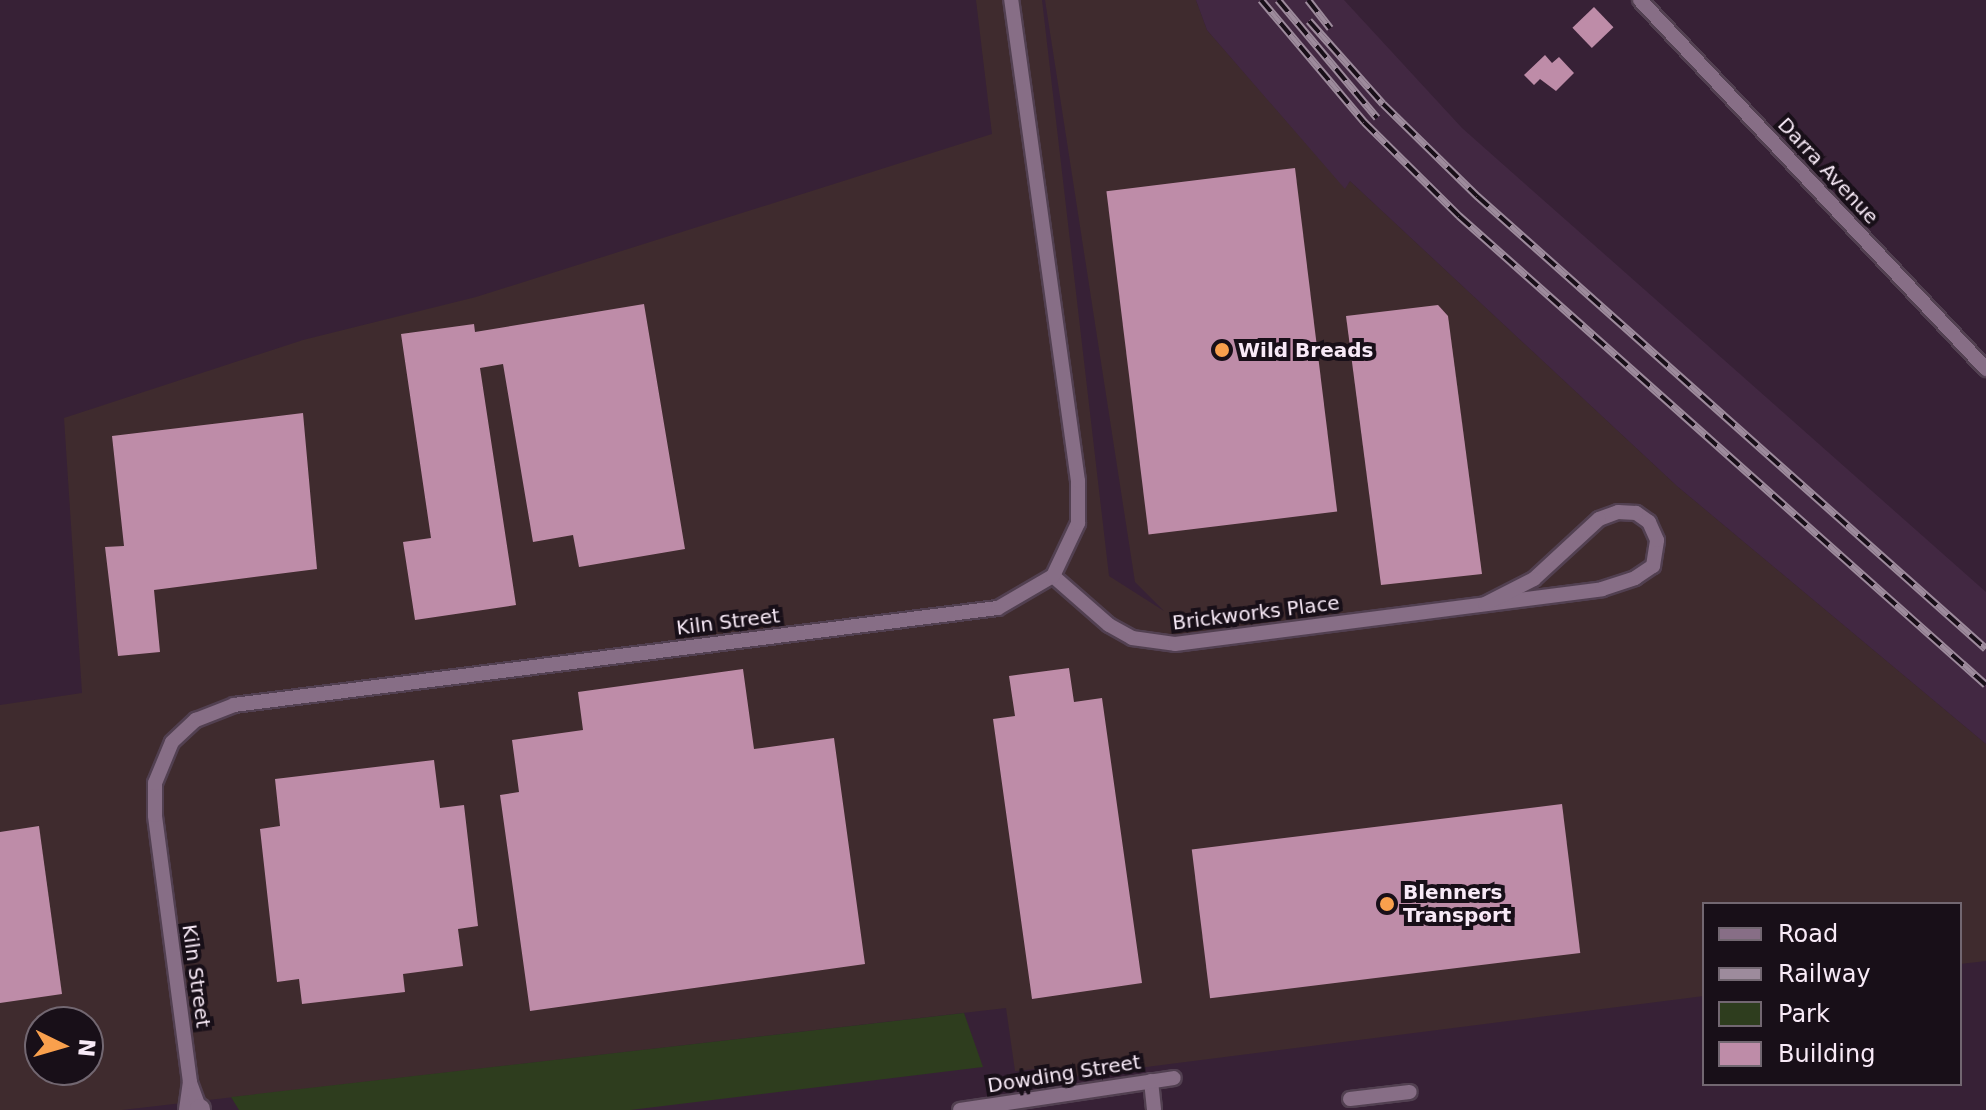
<!DOCTYPE html>
<html>
<head>
<meta charset="utf-8">
<style>
	body { margin:0 }
	#map { position:relative; width:1986px; height:1110px; overflow:hidden; background:#372136; font-family:"DejaVu Sans",sans-serif }
	div>[style] { position:absolute }
	.industrial>* { inset:0; background:#3f2b2e }
	.built>* { inset:0; background:#422842 }
	.green>* { inset:0; background:#2e3d1e }
	.building>* { inset:0; background:#be8ca8; transform-origin:0 0 }
	.roads { filter:drop-shadow(2px 0 #524051) drop-shadow(-2px 0 #524051) drop-shadow(0 2px #524051) drop-shadow(0 -2px #524051) }
	.street>* { height:14px; margin:-7px; padding:0 7px; transform-origin:7px; border-radius:7px; background:#876e86 }
	.secondary>* { height:20px; margin:-10px; padding:0 10px; transform-origin:10px; border-radius:10px; background:#876e86 }
	.rail>* { height:8px; margin-top:-4px; transform-origin:0; background:repeating-linear-gradient(90deg,#180f18 0 15px,#9d8b9c 0 30px); box-sizing:border-box; border-block:2px solid #9d8b9c }
	.dots>* { width:22px; height:22px; translate:-50% -50%; box-sizing:border-box; border:4px solid #180f18; border-radius:50% }
	span { translate:-50% -50%; white-space:nowrap; text-align:center; line-height:1.15; -webkit-text-stroke:8px #180f18; paint-order:stroke }
	.street-label { font-size:20px; color:#f8eaf7 }
	.poi-label { font-size:20px; color:#f8eaf7; font-weight:700 }
	.left { translate:0 -50%; text-align:left }
	.legend { position:absolute; left:1702px; top:902px; width:260px; height:184px; box-sizing:border-box; background:#180f18; border:2px solid #726771; margin:0; padding:10px 14px; list-style:none; font-size:24px; color:#f8eaf7 }
	.legend li { display:flex; align-items:center; gap:16px; height:40px }
	.legend b { width:40px; border:2px solid #726771 }
	.north { position:absolute; left:24px; top:1006px; width:80px; height:80px; box-sizing:border-box; background:#180f18; border:2px solid #726771; border-radius:50%; rotate:95deg; font-size:22px; font-weight:700; line-height:32px; text-align:center; color:#f8eaf7 }
	.north::after { content:''; display:block; margin:auto; width:28px; height:36px; background:#f9a04d; clip-path:polygon(50% 0,100% 100%,50% 72%,0 100%) }
</style>
</head>
<body>
<div id="map">
	<div class="industrial">
		<div style="clip-path:polygon(evenodd,976px 0,1042px 0,1109px 576px,1164px 611px,1135px 582px,1045px 0,1196px 0,1207px 30px,1345px 188px,1350px 181px,1677px 486px,1986px 744px,1986px 961px,1960px 964px,1960px 904px,1704px 904px,1704px 996px,1036px 1081px,1035px 1069px,1015px 1071px,1006px 1008px,122px 1110px,0 1110px,0 705px,82px 693px,64px 418px,303px 340px,476px 297px,992px 134px,976px 0,40px 1022px,88px 1022px,88px 1070px,40px 1070px,40px 1022px)"></div>
	</div>
	<div class="built">
		<div style="clip-path:polygon(1196px 0,1344px 0,1462px 128px,1986px 592px,1986px 744px,1677px 486px,1350px 181px,1345px 189px,1207px 30px)"></div>
	</div>
	<div class="green">
		<div style="clip-path:polygon(964px 1013px,983px 1067px,630px 1110px,239px 1110px,231px 1097px)"></div>
	</div>
	<div class="building">
		<div style="left:1594px;top:7px;width:28px;height:30px;rotate:46deg"></div>
		<div style="clip-path:polygon(1545px 55px,1552px 63px,1559px 57px,1574px 73px,1556px 91px,1540px 79px,1534px 85px,1524px 75px)"></div>
		<div style="left:1295px;top:168px;width:346px;height:190px;rotate:83deg"></div>
		<div style="clip-path:polygon(644px 304px,685px 549px,579px 567px,573px 535px,533px 542px,503px 364px,480px 368px,516px 605px,415px 620px,403px 542px,431px 538px,401px 334px,474px 324px,475px 332px)"></div>
		<div style="clip-path:polygon(1438px 305px,1448px 316px,1482px 574px,1381px 585px,1346px 316px)"></div>
		<div style="clip-path:polygon(303px 413px,317px 569px,154px 590px,160px 652px,118px 656px,105px 547px,124px 546px,112px 436px)"></div>
		<div style="clip-path:polygon(1069px 668px,1074px 702px,1102px 698px,1142px 983px,1032px 999px,993px 719px,1015px 716px,1009px 676px)"></div>
		<div style="clip-path:polygon(743px 669px,754px 749px,834px 738px,865px 964px,530px 1011px,500px 795px,519px 792px,512px 740px,583px 730px,578px 692px)"></div>
		<div style="clip-path:polygon(434px 760px,440px 808px,464px 805px,478px 926px,458px 929px,463px 966px,403px 974px,405px 992px,302px 1004px,299px 979px,277px 982px,260px 829px,280px 826px,275px 779px)"></div>
		<div style="left:1562px;top:804px;width:150px;height:373px;rotate:83deg"></div>
		<div style="clip-path:polygon(39px 826px,62px 994px,0 1003px,0 832px)"></div>
	</div>
	<div class="roads">
		<div class="street">
			<div style="left:1640px;top:0;width:506px;rotate:46.84deg"></div>
			<div style="left:1053px;top:576px;width:74px;rotate:41.2deg"></div>
			<div style="left:1109px;top:625px;width:26px;rotate:29deg"></div>
			<div style="left:1132px;top:638px;width:43px;rotate:7.9deg"></div>
			<div style="left:1175px;top:644px;width:431px;rotate:-7.3deg"></div>
			<div style="left:1602px;top:589px;width:35px;rotate:-18deg"></div>
			<div style="left:1635px;top:578px;width:22px;rotate:-34deg"></div>
			<div style="left:1653px;top:566px;width:26px;rotate:-81deg"></div>
			<div style="left:1657px;top:540px;width:20px;rotate:-114deg"></div>
			<div style="left:1649px;top:522px;width:16px;rotate:-145deg"></div>
			<div style="left:1636px;top:513px;width:18px;rotate:-177deg"></div>
			<div style="left:1618px;top:512px;width:20px;rotate:160deg"></div>
			<div style="left:1599px;top:519px;width:88px;rotate:137.3deg"></div>
			<div style="left:1534px;top:579px;width:55px;rotate:153deg"></div>
			<div style="left:1151px;top:1081px;width:29px;rotate:84deg"></div>
			<div style="left:1350px;top:1099px;width:60px;rotate:-6.7deg"></div>
			<div style="left:186px;top:1110px;width:28px;rotate:-82deg"></div>
			<div style="left:200px;top:1110px;width:30px;rotate:-110deg"></div>
			<div style="left:190px;top:1082px;width:269px;rotate:-97.5deg"></div>
			<div style="left:155px;top:815px;width:32px;rotate:-90deg"></div>
			<div style="left:155px;top:783px;width:44px;rotate:-67.5deg"></div>
			<div style="left:172px;top:742px;width:33px;rotate:-43deg"></div>
			<div style="left:196px;top:720px;width:41px;rotate:-21.5deg"></div>
			<div style="left:234px;top:705px;width:770px;rotate:-7.24deg"></div>
			<div style="left:998px;top:608px;width:64px;rotate:-30.2deg"></div>
			<div style="left:1053px;top:576px;width:59px;rotate:-64.7deg"></div>
			<div style="left:1078px;top:523px;width:42px;rotate:-90deg"></div>
			<div style="left:1078px;top:481px;width:486px;rotate:-97.9deg"></div>
			<div style="left:960px;top:1110px;width:216px;rotate:-8.5deg"></div>
		</div>
		<div class="secondary">
			<div style="left:200px;top:1109px;width:1px;rotate:90deg"></div>
		</div>
	</div>
	<div class="rail">
		<div style="left:1261px;top:0;width:160px;rotate:49.8deg"></div>
		<div style="left:1364px;top:122px;width:134px;rotate:44.7deg"></div>
		<div style="left:1459px;top:216px;width:705px;rotate:41.67deg"></div>
		<div style="left:1278px;top:0;width:154px;rotate:50deg"></div>
		<div style="left:1308px;top:0;width:36px;rotate:52deg"></div>
		<div style="left:1309px;top:21px;width:111px;rotate:48.3deg"></div>
		<div style="left:1383px;top:104px;width:132px;rotate:44.4deg"></div>
		<div style="left:1477px;top:196px;width:681px;rotate:41.67deg"></div>
	</div>
	<div class="dots">
		<div style="left:1222px;top:350px;background:#f9a04d"></div>
		<div style="left:1387px;top:904px;background:#f9a04d"></div>
	</div>
	<div class="street-label">
		<span style="left:1828px;top:171px;rotate:47deg">Darra Avenue</span>
		<span style="left:1256px;top:613px;rotate:-7deg">Brickworks Place</span>
		<span style="left:728px;top:622px;rotate:-7deg">Kiln Street</span>
		<span style="left:196px;top:976px;rotate:82deg">Kiln Street</span>
		<span style="left:1064px;top:1074px;rotate:-9deg">Dowding Street</span>
	</div>
	<div class="poi-label">
		<span class="left" style="left:1238px;top:350px">Wild Breads</span>
		<span class="left" style="left:1403px;top:904px">Blenners<br>Transport</span>
	</div>
	<ul class="legend">
	<li><b style="height:10px;background:#876e86"></b>Road</li>
	<li><b style="height:10px;background:#9d8b9c"></b>Railway</li>
	<li><b style="height:22px;background:#2e3d1e"></b>Park</li>
	<li><b style="height:22px;background:#be8ca8"></b>Building</li>
	</ul>
	<div class="north">N</div>
</div>
</body>
</html>
